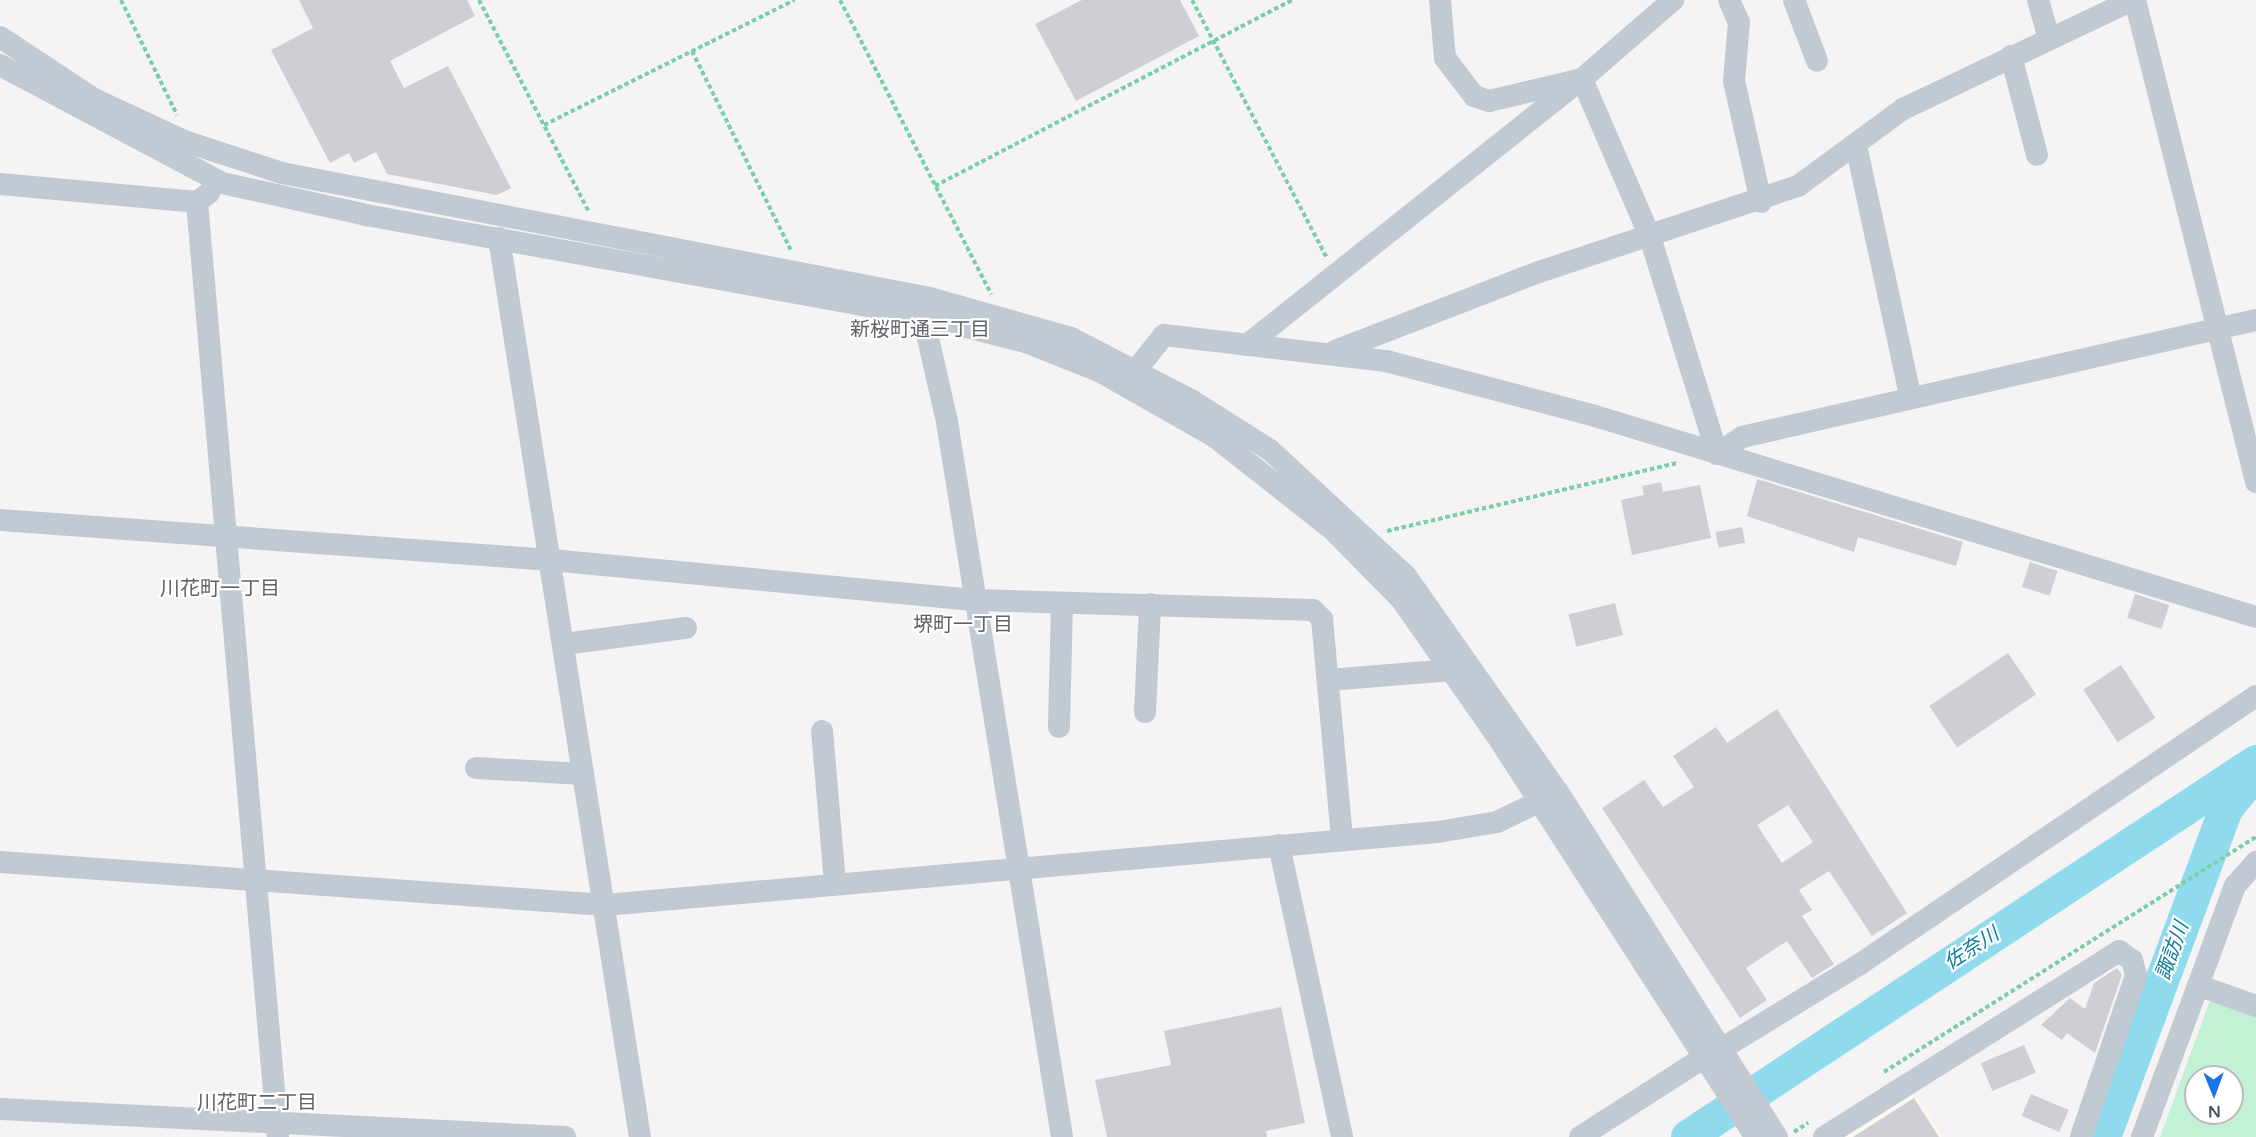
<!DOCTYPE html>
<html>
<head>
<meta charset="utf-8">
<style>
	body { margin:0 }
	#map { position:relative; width:2256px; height:1137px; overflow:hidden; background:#f5f3f3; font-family:"Varela Round","Noto Sans JP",sans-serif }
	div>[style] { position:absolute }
	.commercial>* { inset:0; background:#fdf9ef }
	.green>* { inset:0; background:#c3f1d5 }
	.river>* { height:34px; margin:-17px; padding:0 17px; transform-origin:17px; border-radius:17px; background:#90daee }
	.building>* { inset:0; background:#cdcfd5; transform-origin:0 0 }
	.path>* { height:4px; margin-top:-2px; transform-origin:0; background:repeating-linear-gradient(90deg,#7ad0a6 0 4.5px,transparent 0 7.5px) }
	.minor>* { height:22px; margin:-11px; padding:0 11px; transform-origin:11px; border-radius:11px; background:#c1cad2 }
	span { translate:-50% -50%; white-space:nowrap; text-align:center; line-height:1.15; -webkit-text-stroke:4.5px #fff; paint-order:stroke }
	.neighbourhood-label { font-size:20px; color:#5f6368 }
	.water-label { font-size:20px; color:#0c7c9b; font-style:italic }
	.north { position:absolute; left:2184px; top:1065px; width:60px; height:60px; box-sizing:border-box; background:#fff; border:2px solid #b7bbc0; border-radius:50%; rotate:179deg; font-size:16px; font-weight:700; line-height:24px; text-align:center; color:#4a5661 }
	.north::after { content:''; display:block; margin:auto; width:21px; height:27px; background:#1a73e8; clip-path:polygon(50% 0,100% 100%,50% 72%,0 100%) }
</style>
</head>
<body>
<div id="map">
	<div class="commercial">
		<div style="clip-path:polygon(1912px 1091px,1943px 1137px,1840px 1137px)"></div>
	</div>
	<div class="green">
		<div style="clip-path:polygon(evenodd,2215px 999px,2256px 1014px,2256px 1137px,2160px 1137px,2209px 1003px,2215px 999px,2196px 1077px,2232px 1077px,2232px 1113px,2196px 1113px,2196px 1077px)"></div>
	</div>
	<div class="river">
		<div style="left:1688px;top:1137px;width:681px;rotate:-33.43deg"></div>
		<div style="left:2104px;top:1137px;width:350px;rotate:-69.6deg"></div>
		<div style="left:2226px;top:809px;width:46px;rotate:-51.1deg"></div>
	</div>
	<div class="building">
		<div style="clip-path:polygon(299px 0,467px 0,475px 16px,390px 61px,404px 88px,448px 66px,511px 188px,497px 195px,387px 174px,376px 152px,354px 163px,349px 153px,330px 163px,271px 50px,313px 28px)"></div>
		<div style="clip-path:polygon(1082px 0,1180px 0,1199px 36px,1076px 101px,1035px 24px)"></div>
		<div style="clip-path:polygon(1757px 479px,1963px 542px,1956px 566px,1858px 537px,1854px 552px,1747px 516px)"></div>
		<div style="clip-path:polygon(1661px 482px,1663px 492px,1700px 485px,1711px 538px,1632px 555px,1621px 500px,1644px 495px,1642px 486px)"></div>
		<div style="left:1742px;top:527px;width:16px;height:27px;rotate:79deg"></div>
		<div style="left:2030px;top:562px;width:29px;height:26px;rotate:18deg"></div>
		<div style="left:2135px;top:594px;width:36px;height:25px;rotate:18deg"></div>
		<div style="left:1615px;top:603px;width:33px;height:48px;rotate:76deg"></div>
		<div style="left:2008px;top:653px;width:50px;height:95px;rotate:56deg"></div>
		<div style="left:2121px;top:665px;width:63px;height:45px;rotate:57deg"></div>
		<div style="clip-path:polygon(evenodd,1777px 709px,1907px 913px,1872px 936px,1829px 871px,1799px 890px,1812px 910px,1802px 916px,1834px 964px,1812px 978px,1787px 941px,1746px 968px,1767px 1000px,1740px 1018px,1602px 808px,1644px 780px,1663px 807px,1694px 787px,1673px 756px,1716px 727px,1727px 743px,1777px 709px,1788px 805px,1813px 842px,1782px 863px,1757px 825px,1788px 805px)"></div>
		<div style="clip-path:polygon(2117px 968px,2122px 975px,2095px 1053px,2067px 1033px,2062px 1040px,2041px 1025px,2070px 998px,2085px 1009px,2094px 983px)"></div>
		<div style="clip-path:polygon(1281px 1007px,1305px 1123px,1266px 1131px,1267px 1137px,1107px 1137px,1095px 1080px,1171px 1065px,1164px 1031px)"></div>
		<div style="left:2024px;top:1045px;width:30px;height:47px;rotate:67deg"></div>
		<div style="left:2031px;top:1094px;width:41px;height:24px;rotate:23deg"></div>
		<div style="clip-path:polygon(1914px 1098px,1939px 1137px,1853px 1137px)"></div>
	</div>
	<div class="path">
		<div style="left:121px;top:0;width:128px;rotate:64deg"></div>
		<div style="left:479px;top:0;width:239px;rotate:62.6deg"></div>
		<div style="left:840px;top:0;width:331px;rotate:62.8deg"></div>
		<div style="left:1192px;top:0;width:291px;rotate:62.4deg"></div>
		<div style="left:692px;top:51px;width:222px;rotate:63.6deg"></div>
		<div style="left:544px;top:125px;width:280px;rotate:-26.5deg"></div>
		<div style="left:935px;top:186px;width:403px;rotate:-27.5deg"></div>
		<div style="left:1387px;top:531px;width:299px;rotate:-13.2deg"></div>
		<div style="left:1884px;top:1072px;width:440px;rotate:-32.3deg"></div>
		<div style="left:1794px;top:1132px;width:17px;rotate:-33deg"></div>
	</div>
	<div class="minor">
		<div style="left:1440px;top:0;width:58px;rotate:85.1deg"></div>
		<div style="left:1445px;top:58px;width:48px;rotate:52.7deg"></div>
		<div style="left:1474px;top:96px;width:16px;rotate:18deg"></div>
		<div style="left:1489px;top:101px;width:96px;rotate:-13.3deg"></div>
		<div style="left:1582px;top:79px;width:172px;rotate:66.7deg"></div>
		<div style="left:1650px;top:237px;width:227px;rotate:72.8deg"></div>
		<div style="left:1729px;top:0;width:24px;rotate:66deg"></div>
		<div style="left:1739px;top:22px;width:59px;rotate:94.8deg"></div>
		<div style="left:1734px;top:81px;width:124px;rotate:77.4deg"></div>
		<div style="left:1794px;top:0;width:65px;rotate:69.3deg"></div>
		<div style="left:2038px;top:0;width:40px;rotate:74deg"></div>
		<div style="left:2135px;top:0;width:497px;rotate:75.9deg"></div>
		<div style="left:0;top:37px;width:113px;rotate:33.4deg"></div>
		<div style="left:94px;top:99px;width:99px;rotate:25deg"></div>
		<div style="left:184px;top:141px;width:103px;rotate:18.1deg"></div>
		<div style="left:282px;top:173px;width:660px;rotate:10.92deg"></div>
		<div style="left:930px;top:298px;width:147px;rotate:15.8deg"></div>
		<div style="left:1071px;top:338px;width:135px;rotate:27.3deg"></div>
		<div style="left:1191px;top:400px;width:93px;rotate:32.3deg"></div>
		<div style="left:1270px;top:450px;width:185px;rotate:42.8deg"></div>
		<div style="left:1406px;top:576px;width:264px;rotate:54.9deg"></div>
		<div style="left:1558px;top:792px;width:409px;rotate:57.6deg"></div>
		<div style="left:2011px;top:56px;width:102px;rotate:75.3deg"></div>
		<div style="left:0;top:65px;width:251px;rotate:28deg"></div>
		<div style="left:222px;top:183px;width:148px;rotate:12.5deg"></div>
		<div style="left:366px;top:215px;width:566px;rotate:10.28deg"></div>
		<div style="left:923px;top:316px;width:106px;rotate:14.2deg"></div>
		<div style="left:1026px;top:342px;width:79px;rotate:21.7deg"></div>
		<div style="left:1099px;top:371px;width:133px;rotate:29.6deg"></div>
		<div style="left:1215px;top:437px;width:150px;rotate:38.2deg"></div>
		<div style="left:1333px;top:530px;width:97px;rotate:45.4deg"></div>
		<div style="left:1401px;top:599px;width:174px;rotate:55deg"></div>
		<div style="left:1501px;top:742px;width:470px;rotate:57.2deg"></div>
		<div style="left:1856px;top:145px;width:256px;rotate:77.8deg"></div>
		<div style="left:0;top:184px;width:198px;rotate:5.2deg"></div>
		<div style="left:197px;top:202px;width:15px;rotate:-37deg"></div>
		<div style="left:197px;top:202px;width:939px;rotate:85.05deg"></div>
		<div style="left:499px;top:238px;width:910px;rotate:81.09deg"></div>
		<div style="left:923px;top:316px;width:109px;rotate:77.2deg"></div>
		<div style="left:947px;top:422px;width:724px;rotate:80.86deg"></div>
		<div style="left:1247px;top:345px;width:428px;rotate:-38.5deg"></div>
		<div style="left:1582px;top:79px;width:121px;rotate:-41deg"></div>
		<div style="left:1335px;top:351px;width:219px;rotate:-21.2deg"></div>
		<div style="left:1539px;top:272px;width:273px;rotate:-18.4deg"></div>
		<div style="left:1798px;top:186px;width:130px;rotate:-36.3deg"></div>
		<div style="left:1903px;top:109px;width:255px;rotate:-25.4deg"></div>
		<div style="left:1136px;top:370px;width:45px;rotate:-51.3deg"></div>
		<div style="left:1164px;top:335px;width:224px;rotate:6.7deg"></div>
		<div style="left:1386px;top:361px;width:216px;rotate:14.7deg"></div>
		<div style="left:1595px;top:416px;width:691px;rotate:16.91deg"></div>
		<div style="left:1717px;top:454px;width:30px;rotate:-34deg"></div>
		<div style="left:1742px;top:437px;width:527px;rotate:-12.82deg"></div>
		<div style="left:0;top:520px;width:552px;rotate:4.15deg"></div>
		<div style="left:551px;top:560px;width:427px;rotate:5.4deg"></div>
		<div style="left:976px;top:600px;width:337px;rotate:1.7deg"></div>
		<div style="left:1313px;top:610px;width:13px;rotate:45deg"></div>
		<div style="left:1322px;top:619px;width:221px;rotate:84.8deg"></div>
		<div style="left:564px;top:644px;width:123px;rotate:-7.5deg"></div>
		<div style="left:1328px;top:680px;width:124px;rotate:-4.6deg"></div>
		<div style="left:1145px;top:712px;width:108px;rotate:-87.3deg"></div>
		<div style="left:1059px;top:727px;width:123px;rotate:-88.6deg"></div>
		<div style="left:822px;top:731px;width:154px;rotate:85.1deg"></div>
		<div style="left:476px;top:768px;width:107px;rotate:3.2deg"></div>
		<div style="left:1279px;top:845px;width:299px;rotate:77.8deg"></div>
		<div style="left:0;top:862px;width:607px;rotate:4.07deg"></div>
		<div style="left:605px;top:905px;width:836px;rotate:-5.01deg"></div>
		<div style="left:1438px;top:832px;width:60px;rotate:-9.6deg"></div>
		<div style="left:1497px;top:822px;width:60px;rotate:-25.7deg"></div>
		<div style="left:2200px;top:986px;width:59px;rotate:19.7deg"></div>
		<div style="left:1723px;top:1048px;width:161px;rotate:-31.5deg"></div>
		<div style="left:1860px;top:964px;width:478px;rotate:-34.1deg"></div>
		<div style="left:0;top:1109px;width:566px;rotate:2.84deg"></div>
		<div style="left:1580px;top:1137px;width:146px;rotate:-32.7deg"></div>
		<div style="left:1824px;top:1137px;width:349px;rotate:-32.2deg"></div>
		<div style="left:2119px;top:951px;width:16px;rotate:35deg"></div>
		<div style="left:2132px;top:960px;width:16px;rotate:75deg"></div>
		<div style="left:2136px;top:975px;width:171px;rotate:108.8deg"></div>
		<div style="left:2142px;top:1137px;width:268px;rotate:-69.7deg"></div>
		<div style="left:2235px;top:886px;width:32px;rotate:-49deg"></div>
	</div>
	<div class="neighbourhood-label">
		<span style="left:920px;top:330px">新桜町通三丁目</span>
		<span style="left:220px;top:589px">川花町一丁目</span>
		<span style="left:963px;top:625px">堺町一丁目</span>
		<span style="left:257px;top:1103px">川花町二丁目</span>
	</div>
	<div class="water-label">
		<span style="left:1972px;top:949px;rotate:-33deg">佐奈川</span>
		<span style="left:2173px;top:951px;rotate:-70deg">諏訪川</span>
	</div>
	<div class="north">N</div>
</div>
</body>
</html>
